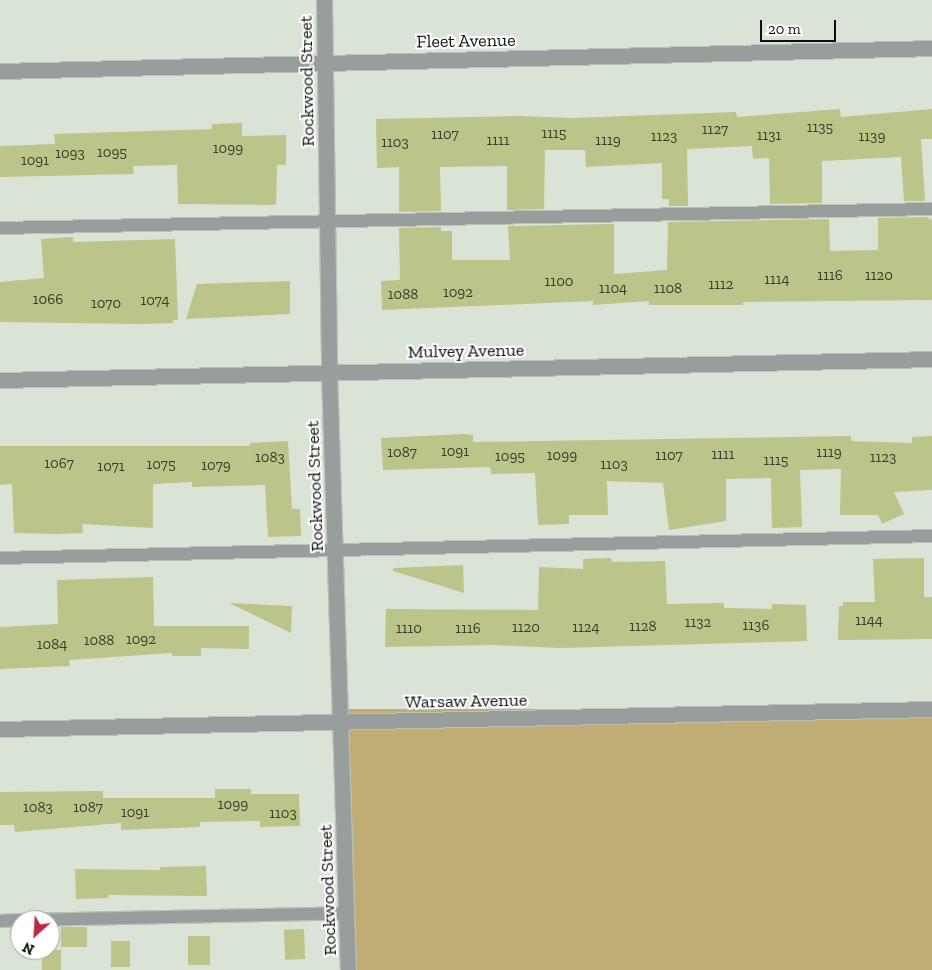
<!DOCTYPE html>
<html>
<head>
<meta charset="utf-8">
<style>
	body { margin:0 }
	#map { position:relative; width:932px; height:970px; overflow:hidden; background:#d9e4d7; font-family:"Zilla Slab",serif }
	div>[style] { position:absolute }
	.green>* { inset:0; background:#c0ac75; transform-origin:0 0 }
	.building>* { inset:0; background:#bbc489; transform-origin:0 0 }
	.roads { filter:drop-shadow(1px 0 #b8c2b7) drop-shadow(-1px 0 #b8c2b7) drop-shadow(0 1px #b8c2b7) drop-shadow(0 -1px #b8c2b7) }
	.lane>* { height:12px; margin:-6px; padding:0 6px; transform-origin:6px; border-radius:6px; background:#989e9b }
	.street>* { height:15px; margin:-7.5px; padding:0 7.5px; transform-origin:7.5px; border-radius:7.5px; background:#989e9b }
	span { translate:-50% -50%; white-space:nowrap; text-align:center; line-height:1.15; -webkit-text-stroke:4px #fff; paint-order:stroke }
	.number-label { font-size:15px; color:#383e2b }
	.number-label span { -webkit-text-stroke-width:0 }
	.street-label { font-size:18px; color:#0d110c }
	.north { position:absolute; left:10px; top:910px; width:50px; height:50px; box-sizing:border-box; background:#fff; border:1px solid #9ea09e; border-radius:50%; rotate:206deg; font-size:14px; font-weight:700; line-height:20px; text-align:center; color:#0d110c }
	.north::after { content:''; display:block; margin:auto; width:18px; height:22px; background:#bb2a41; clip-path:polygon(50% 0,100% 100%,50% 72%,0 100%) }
	.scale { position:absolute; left:760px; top:20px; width:76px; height:22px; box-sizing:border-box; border:2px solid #0d110c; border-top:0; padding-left:6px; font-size:15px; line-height:18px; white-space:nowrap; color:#0d110c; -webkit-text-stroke:4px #fff; paint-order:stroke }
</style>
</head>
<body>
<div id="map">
	<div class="green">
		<div style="left:932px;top:709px;width:261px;height:591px;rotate:90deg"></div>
	</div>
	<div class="building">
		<div style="clip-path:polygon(840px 109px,841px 117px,932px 109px,932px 139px,921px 139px,925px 201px,904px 201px,901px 157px,822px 161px,822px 203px,770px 204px,769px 158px,753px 159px,752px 146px,687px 149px,688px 206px,669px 206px,669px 199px,662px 199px,662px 163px,586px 167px,585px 150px,545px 150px,544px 209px,507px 210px,507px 166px,440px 167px,441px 211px,399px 212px,399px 167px,377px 168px,376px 119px,518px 116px,572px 118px,736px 112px,737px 117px)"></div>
		<div style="clip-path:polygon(242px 123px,242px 136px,286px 135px,286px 165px,277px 165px,276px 205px,178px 204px,177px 165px,133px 166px,134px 174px,0 177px,0 146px,55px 144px,54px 134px,212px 129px,212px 124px)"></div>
		<div style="clip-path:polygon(926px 217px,932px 220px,932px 300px,743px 302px,743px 305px,649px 305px,649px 301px,593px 305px,593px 301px,382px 310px,381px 281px,400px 280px,399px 228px,441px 227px,441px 231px,452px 231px,452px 260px,510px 260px,508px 226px,614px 224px,614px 274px,667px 270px,668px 222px,829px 219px,830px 251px,878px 250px,878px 218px)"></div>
		<div style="clip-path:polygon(73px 237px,73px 242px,175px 239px,178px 320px,173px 320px,173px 323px,139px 324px,0 322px,0 282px,44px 278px,41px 239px)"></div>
		<div style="clip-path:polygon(290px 281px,290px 314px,186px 319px,197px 284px)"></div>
		<div style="clip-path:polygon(465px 434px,473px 435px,473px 442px,851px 436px,851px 441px,912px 443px,912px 437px,932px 436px,932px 490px,894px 492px,904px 514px,882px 524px,878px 515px,840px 515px,841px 469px,800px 470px,802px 527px,772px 528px,771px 478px,726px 479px,726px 521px,669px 530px,663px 483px,607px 481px,608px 515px,569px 515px,569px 524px,538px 525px,535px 473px,491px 474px,490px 467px,383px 470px,381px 438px)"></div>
		<div style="clip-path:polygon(288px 441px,292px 509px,300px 509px,301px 536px,268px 537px,265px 485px,192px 487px,192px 482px,153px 484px,153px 528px,82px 524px,83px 533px,57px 534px,14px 533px,12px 484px,0 485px,0 446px,250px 446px,250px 443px)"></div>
		<div style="clip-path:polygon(611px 558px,612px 562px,665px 561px,667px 604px,724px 603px,724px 608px,772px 609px,772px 604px,806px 605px,807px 641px,561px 648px,493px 645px,385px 647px,386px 609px,538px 610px,539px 567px,583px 569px,583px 559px)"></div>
		<div style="clip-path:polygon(924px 558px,924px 597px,932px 597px,932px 639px,838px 640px,839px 606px,843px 606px,843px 602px,875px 602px,873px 559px)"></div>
		<div style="clip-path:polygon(463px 565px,464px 593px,393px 571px,393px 568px)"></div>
		<div style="clip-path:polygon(153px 577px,154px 626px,249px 626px,249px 649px,201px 648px,201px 656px,172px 656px,172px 653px,69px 660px,70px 666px,0 669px,0 627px,58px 624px,57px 580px)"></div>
		<div style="clip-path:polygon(229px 603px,292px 606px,291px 633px)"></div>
		<div style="clip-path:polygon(215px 789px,251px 789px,251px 794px,299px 794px,300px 826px,260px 827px,260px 821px,200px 822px,200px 827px,121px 830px,121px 823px,15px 832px,14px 825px,0 825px,0 792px,103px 791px,103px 798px,215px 798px)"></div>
		<div style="clip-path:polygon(206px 866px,207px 896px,108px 895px,108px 898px,76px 899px,75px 869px,160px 870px,160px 867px)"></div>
		<div style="left:87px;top:927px;width:20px;height:26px;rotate:90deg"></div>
		<div style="left:304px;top:929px;width:30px;height:20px;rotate:88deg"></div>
		<div style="left:188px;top:936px;width:22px;height:29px"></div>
		<div style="left:111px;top:941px;width:19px;height:26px"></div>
		<div style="left:42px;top:950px;width:19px;height:20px"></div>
	</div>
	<div class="roads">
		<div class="lane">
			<div style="left:0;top:228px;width:932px;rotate:-1.17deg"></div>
			<div style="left:0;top:558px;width:932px;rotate:-1.35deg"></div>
			<div style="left:25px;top:920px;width:322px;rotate:-1.2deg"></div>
			<div style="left:0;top:921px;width:20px;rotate:-3deg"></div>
		</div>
		<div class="street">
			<div style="left:324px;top:0;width:373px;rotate:89.2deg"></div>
			<div style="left:329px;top:373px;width:597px;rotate:88.18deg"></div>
			<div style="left:0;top:71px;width:932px;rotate:-1.41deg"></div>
			<div style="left:0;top:380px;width:932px;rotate:-1.29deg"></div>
			<div style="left:0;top:729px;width:932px;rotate:-1.23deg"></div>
		</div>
	</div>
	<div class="number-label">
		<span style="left:820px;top:128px">1135</span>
		<span style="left:715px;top:130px">1127</span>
		<span style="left:554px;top:134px">1115</span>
		<span style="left:445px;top:135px">1107</span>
		<span style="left:769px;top:136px">1131</span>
		<span style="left:664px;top:137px">1123</span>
		<span style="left:872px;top:137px">1139</span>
		<span style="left:498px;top:141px">1111</span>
		<span style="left:608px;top:141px">1119</span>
		<span style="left:395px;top:143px">1103</span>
		<span style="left:228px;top:149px">1099</span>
		<span style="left:112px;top:153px">1095</span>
		<span style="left:70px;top:154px">1093</span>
		<span style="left:35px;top:161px">1091</span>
		<span style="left:830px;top:276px">1116</span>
		<span style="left:879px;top:276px">1120</span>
		<span style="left:777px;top:280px">1114</span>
		<span style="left:559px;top:282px">1100</span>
		<span style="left:721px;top:285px">1112</span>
		<span style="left:613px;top:289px">1104</span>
		<span style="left:668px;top:289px">1108</span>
		<span style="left:458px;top:293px">1092</span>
		<span style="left:403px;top:295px">1088</span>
		<span style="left:48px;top:300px">1066</span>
		<span style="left:155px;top:301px">1074</span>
		<span style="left:106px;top:304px">1070</span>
		<span style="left:455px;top:452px">1091</span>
		<span style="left:402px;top:453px">1087</span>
		<span style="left:829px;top:453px">1119</span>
		<span style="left:723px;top:455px">1111</span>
		<span style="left:562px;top:456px">1099</span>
		<span style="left:669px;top:456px">1107</span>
		<span style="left:510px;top:457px">1095</span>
		<span style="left:270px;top:458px">1083</span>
		<span style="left:883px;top:458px">1123</span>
		<span style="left:776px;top:461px">1115</span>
		<span style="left:59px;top:464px">1067</span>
		<span style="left:161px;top:465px">1075</span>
		<span style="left:614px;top:465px">1103</span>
		<span style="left:216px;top:466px">1079</span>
		<span style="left:111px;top:467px">1071</span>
		<span style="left:869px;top:621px">1144</span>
		<span style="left:698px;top:623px">1132</span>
		<span style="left:756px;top:626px">1136</span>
		<span style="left:643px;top:627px">1128</span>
		<span style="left:526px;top:628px">1120</span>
		<span style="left:586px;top:628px">1124</span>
		<span style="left:409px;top:629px">1110</span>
		<span style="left:468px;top:629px">1116</span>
		<span style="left:141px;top:640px">1092</span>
		<span style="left:99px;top:641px">1088</span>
		<span style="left:52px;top:645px">1084</span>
		<span style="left:233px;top:805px">1099</span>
		<span style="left:38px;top:808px">1083</span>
		<span style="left:88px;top:808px">1087</span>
		<span style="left:135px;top:813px">1091</span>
		<span style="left:283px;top:814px">1103</span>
	</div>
	<div class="street-label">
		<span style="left:466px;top:41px;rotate:-1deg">Fleet Avenue</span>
		<span style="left:307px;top:81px;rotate:-91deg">Rockwood Street</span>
		<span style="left:466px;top:351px;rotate:-1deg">Mulvey Avenue</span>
		<span style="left:315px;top:486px;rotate:-92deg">Rockwood Street</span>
		<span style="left:466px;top:701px;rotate:-1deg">Warsaw Avenue</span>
		<span style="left:328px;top:890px;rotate:-92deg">Rockwood Street</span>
	</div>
	<div class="north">N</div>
	<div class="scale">20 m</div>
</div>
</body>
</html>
